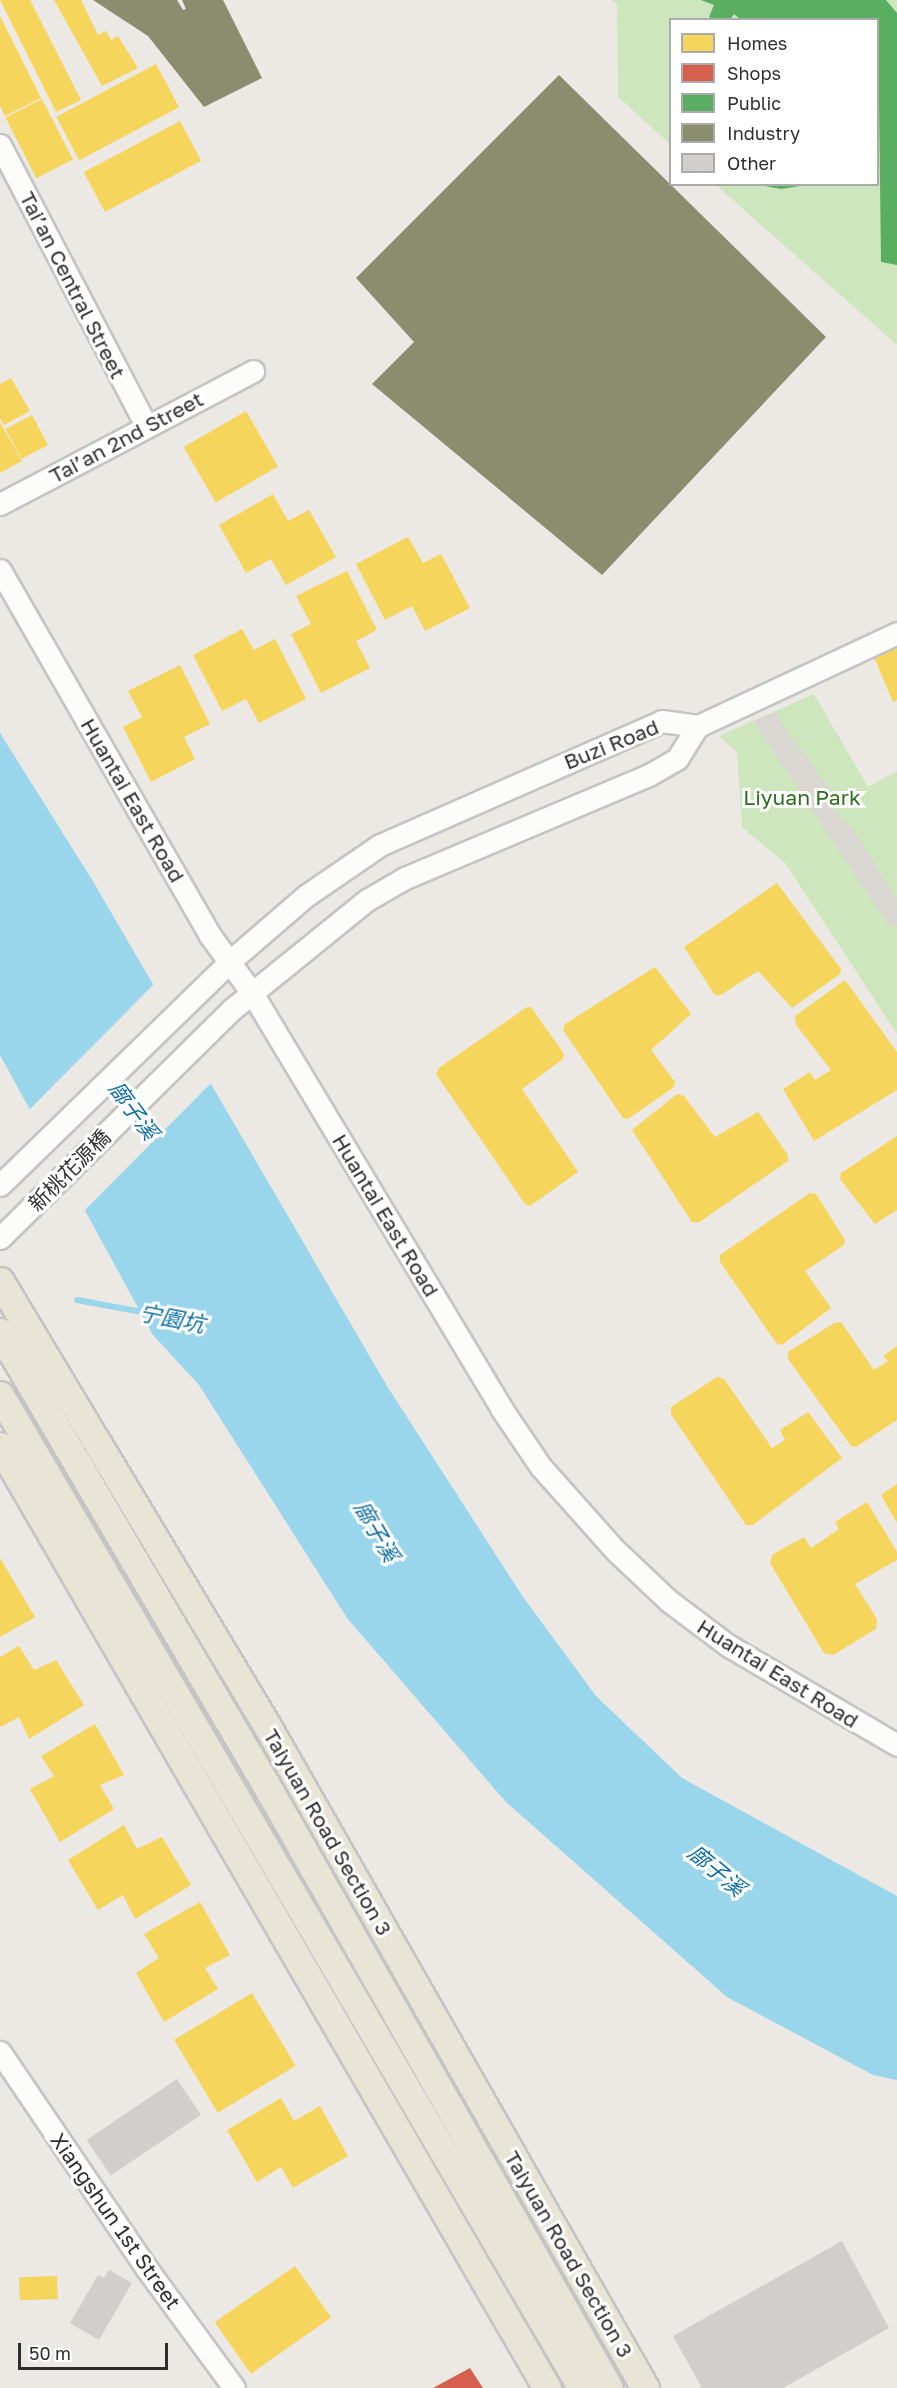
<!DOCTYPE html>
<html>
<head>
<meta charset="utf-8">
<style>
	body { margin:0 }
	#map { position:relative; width:897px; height:2388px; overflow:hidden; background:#ece8e4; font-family:"Golos Text","Noto Sans TC",sans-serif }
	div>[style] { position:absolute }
	.green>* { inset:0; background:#cee6be }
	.plaza>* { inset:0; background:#dad6d2 }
	.water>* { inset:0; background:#99d6ec }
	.pier>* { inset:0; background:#ece8e4 }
	.homes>* { inset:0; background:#f6d55c; transform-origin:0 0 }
	.shops>* { inset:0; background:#d6604d }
	.public>* { inset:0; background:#5aae61 }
	.industry>* { inset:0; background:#8c8c6e }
	.stream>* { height:6px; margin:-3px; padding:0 3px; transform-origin:3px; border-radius:3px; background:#99d6ec }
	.building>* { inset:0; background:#d1cecb; transform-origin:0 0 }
	.roads { filter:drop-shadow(2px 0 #c5c4c5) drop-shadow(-2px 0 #c5c4c5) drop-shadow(0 2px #c5c4c5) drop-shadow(0 -2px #c5c4c5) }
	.minor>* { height:21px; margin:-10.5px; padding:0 10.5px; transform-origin:10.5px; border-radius:10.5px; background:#fcfcfb }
	.major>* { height:27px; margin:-13.5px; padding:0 13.5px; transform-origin:13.5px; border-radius:13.5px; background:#e8e4d6 }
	span { translate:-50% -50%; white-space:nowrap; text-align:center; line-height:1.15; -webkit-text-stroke:6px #fff; paint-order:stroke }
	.street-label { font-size:21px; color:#2e2e2e }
	.park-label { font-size:21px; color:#2c6e1b }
	.water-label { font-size:22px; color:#0d6fa3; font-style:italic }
	.legend { position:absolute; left:669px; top:18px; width:210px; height:168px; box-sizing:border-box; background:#fff; border:2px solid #ababab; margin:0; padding:8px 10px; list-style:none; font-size:18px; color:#2e2e2e }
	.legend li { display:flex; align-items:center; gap:12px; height:30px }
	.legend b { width:30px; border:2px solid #ababab }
	.scale { position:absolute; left:18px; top:2343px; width:150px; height:27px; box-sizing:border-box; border:3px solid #2e2e2e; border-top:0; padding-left:8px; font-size:18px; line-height:21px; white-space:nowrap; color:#2e2e2e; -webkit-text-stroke:4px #fff; paint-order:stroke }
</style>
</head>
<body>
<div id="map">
	<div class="green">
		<div style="clip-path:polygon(612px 0,897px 0,897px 345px,716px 185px,878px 184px,878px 20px,670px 20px,670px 144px,618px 97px,617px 4px)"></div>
		<div style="clip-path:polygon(814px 694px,868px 787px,897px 771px,897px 1034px,786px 864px,742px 827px,737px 752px,719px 736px)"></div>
	</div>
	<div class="plaza">
		<div style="clip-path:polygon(774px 712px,839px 803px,832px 809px,856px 833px,897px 900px,897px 925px,890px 927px,753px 721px)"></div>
	</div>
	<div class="water">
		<div style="clip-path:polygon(0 733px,91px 878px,387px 1386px,523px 1597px,596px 1696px,682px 1778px,897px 1896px,897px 2080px,873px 2075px,727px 1997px,505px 1801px,347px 1618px,199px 1385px,153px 1335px,0 1055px)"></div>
	</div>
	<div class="pier">
		<div style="clip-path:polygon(155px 983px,212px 1082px,82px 1213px,27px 1112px)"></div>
	</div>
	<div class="homes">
		<div style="clip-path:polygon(0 0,30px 0,81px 100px,56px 112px)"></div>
		<div style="clip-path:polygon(54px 0,81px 0,98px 35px,106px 31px,111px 40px,118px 36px,138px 68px,102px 86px)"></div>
		<div style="clip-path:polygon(0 16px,41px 98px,5px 116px,0 106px)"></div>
		<div style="left:156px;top:64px;width:49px;height:113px;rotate:62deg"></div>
		<div style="left:42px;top:99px;width:68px;height:41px;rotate:63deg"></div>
		<div style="left:180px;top:121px;width:45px;height:109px;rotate:62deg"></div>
		<div style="clip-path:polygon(11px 378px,30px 411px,4px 425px,0 418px,0 384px)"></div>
		<div style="left:246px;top:411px;width:64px;height:72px;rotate:60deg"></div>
		<div style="left:32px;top:415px;width:34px;height:30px;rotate:62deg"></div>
		<div style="clip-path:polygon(0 422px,22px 461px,0 473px)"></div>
		<div style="clip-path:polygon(273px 494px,288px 521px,309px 510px,336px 557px,286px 585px,271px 559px,246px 573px,219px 525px)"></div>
		<div style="clip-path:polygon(408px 537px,423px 563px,441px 554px,470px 608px,425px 631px,412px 606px,385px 620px,356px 564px)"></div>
		<div style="clip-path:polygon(347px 571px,377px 630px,356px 641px,370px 668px,321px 693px,291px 634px,311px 624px,296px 596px)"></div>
		<div style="clip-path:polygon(242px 629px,254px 650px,275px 639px,306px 699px,259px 723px,246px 699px,222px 711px,193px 655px)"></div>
		<div style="clip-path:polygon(897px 644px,897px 700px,893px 702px,873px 655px)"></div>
		<div style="clip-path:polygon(180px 665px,210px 724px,184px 737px,195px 759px,151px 782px,123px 727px,142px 717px,128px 691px)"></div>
		<div style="clip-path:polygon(777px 883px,841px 969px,840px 974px,792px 1008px,758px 971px,719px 996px,714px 994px,684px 947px)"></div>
		<div style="clip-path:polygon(655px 967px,691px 1014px,651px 1050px,675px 1082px,674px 1087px,628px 1119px,623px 1118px,563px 1030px,565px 1024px)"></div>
		<div style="clip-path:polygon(845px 980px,897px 1052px,897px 1090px,814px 1141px,783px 1089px,810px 1072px,815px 1080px,831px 1070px,796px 1025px,795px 1016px)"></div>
		<div style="clip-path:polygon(527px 1007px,531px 1007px,564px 1054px,563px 1059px,522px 1089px,578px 1172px,530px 1206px,525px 1204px,436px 1074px,439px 1068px)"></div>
		<div style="clip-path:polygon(677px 1094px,684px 1096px,715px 1137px,758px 1112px,788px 1155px,788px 1161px,698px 1223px,692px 1222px,632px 1130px)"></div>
		<div style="clip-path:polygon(897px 1136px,897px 1210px,875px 1224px,840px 1179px,841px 1173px)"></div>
		<div style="clip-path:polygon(810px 1193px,816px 1194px,845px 1240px,844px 1245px,805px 1271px,831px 1308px,782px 1345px,777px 1344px,720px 1262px,720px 1255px)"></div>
		<div style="clip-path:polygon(841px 1322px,874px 1370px,888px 1361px,883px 1356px,897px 1346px,897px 1420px,856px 1447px,851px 1446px,788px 1359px,788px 1352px,834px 1323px)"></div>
		<div style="clip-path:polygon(717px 1377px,724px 1379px,772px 1448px,785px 1440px,780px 1430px,808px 1412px,842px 1458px,753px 1525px,746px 1525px,671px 1414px,671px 1407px)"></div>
		<div style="clip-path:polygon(897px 1484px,897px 1523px,881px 1495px)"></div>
		<div style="clip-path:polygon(867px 1502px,897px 1552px,897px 1560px,855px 1584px,877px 1619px,876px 1629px,833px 1655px,824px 1653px,770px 1563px,773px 1554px,804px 1537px,811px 1548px,839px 1529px,835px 1522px)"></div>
		<div style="clip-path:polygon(0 1558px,35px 1617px,0 1637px)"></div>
		<div style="clip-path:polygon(19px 1646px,34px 1670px,56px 1660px,84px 1705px,29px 1739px,19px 1717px,0 1727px,0 1657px)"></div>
		<div style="clip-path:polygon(95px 1724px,124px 1775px,100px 1785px,114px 1809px,60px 1842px,30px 1789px,54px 1776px,41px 1756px)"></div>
		<div style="clip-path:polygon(124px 1825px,137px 1849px,162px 1837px,191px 1885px,135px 1919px,123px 1895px,98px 1910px,68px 1860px)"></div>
		<div style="clip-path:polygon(200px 1902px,230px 1955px,205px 1968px,218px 1989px,164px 2022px,136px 1973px,159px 1958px,144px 1934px)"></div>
		<div style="left:252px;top:1993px;width:85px;height:91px;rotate:59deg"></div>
		<div style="clip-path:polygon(281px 2098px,294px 2121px,320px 2106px,348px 2156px,293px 2188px,281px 2167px,257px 2182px,227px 2130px)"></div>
		<div style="left:295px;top:2266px;width:63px;height:98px;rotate:55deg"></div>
		<div style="left:57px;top:2276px;width:23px;height:38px;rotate:88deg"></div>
	</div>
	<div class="shops">
		<div style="clip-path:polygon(470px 2368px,483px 2388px,433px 2388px)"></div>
	</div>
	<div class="public">
		<div style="clip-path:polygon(701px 0,886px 0,897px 13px,897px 265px,881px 262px,878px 20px,741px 20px,734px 14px,730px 20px,714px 20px,709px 17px,714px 5px)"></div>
		<div style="clip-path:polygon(754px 184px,800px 184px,800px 186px,781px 189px)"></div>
	</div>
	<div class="industry">
		<div style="clip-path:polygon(93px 0,177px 0,183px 10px,186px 9px,182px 0,223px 0,262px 78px,204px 107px,148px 36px)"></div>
		<div style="clip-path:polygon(559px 75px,826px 337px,602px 575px,372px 384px,414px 342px,356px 278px)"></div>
	</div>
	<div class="stream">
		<div style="left:77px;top:1300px;width:72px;rotate:10.4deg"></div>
	</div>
	<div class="building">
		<div style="left:177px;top:2079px;width:43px;height:109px;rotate:56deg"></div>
		<div style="clip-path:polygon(842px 2241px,889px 2328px,783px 2388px,702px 2388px,673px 2336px)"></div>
		<div style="clip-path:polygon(109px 2270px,132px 2283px,99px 2340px,70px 2323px,98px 2275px,104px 2278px)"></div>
	</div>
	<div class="roads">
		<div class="minor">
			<div style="left:0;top:145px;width:317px;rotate:62.5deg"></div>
			<div style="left:0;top:504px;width:286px;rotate:-27.7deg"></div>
			<div style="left:0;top:570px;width:420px;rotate:60.1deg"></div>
			<div style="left:209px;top:934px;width:73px;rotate:53.9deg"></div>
			<div style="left:252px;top:993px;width:484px;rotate:59deg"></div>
			<div style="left:501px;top:1408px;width:71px;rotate:55.9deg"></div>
			<div style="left:541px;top:1467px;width:111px;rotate:48.3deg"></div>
			<div style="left:615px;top:1550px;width:74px;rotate:43.4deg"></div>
			<div style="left:669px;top:1601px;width:75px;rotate:36.9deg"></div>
			<div style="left:729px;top:1646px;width:195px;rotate:30.5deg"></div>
			<div style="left:698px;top:726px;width:220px;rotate:-25deg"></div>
			<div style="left:0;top:1185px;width:320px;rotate:-44.2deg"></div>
			<div style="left:229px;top:962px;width:103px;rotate:-40.7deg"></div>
			<div style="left:307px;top:895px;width:88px;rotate:-34.4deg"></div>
			<div style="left:380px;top:845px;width:308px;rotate:-23.7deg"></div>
			<div style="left:662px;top:721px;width:36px;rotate:8deg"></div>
			<div style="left:0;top:1238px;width:325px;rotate:-44.6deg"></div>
			<div style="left:231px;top:1010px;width:175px;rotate:-39deg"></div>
			<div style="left:367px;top:900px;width:44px;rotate:-30.1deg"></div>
			<div style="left:405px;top:878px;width:265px;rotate:-22.9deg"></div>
			<div style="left:649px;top:775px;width:32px;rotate:-30deg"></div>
			<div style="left:677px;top:759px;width:39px;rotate:-58deg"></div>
			<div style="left:0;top:2052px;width:262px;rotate:55.9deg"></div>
			<div style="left:147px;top:2269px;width:147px;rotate:53.8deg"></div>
		</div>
		<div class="major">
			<div style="left:0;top:1281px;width:517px;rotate:59.02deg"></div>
			<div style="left:266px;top:1724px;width:765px;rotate:60.28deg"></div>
			<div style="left:0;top:1332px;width:531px;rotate:59.57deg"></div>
			<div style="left:269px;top:1790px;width:688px;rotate:60.38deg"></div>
			<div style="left:0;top:1395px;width:1151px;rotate:59.63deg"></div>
			<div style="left:0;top:1446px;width:1089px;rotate:59.86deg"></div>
		</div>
	</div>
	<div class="street-label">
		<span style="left:73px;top:285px;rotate:63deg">Tai’an Central Street</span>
		<span style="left:126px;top:437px;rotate:-28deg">Tai’an 2nd Street</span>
		<span style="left:611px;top:744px;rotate:-22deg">Buzi Road</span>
		<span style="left:133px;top:800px;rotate:60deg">Huantai East Road</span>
		<span style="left:69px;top:1170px;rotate:-45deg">新桃花源橋</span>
		<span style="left:386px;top:1215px;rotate:59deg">Huantai East Road</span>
		<span style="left:778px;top:1673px;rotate:32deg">Huantai East Road</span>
		<span style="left:328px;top:1832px;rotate:60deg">Taiyuan Road Section 3</span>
		<span style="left:116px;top:2221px;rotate:55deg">Xiangshun 1st Street</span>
		<span style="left:569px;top:2254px;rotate:60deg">Taiyuan Road Section 3</span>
	</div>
	<div class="park-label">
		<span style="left:802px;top:797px">Liyuan Park</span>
	</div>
	<div class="water-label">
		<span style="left:134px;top:1110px;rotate:54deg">廍子溪</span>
		<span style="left:172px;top:1318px;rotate:11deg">宁園坑</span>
		<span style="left:377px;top:1531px;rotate:60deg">廍子溪</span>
		<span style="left:717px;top:1870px;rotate:40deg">廍子溪</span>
	</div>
	<ul class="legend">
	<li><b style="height:16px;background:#f6d55c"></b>Homes</li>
	<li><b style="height:16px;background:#d6604d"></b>Shops</li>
	<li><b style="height:16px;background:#5aae61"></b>Public</li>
	<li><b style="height:16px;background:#8c8c6e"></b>Industry</li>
	<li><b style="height:16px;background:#d1cecb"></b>Other</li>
	</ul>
	<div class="scale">50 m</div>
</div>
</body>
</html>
